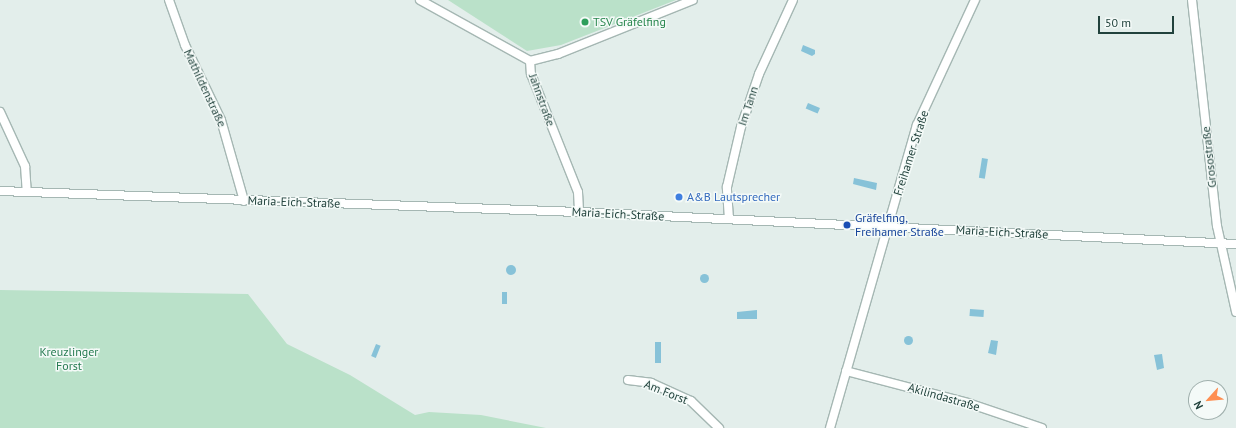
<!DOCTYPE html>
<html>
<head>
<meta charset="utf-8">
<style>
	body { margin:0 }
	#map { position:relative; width:1236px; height:428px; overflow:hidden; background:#e3eeeb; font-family:"PT Sans",sans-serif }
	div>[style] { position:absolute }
	.green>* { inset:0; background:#bae1c9 }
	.water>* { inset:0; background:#87c2d8; transform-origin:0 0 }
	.round { border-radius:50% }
	.roads { filter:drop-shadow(1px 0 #a5b7b3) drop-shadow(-1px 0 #a5b7b3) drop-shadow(0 1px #a5b7b3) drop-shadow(0 -1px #a5b7b3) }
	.street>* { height:8px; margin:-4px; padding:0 4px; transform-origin:4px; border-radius:4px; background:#fff }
	.dots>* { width:11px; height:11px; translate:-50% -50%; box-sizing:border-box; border:2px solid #f4faf8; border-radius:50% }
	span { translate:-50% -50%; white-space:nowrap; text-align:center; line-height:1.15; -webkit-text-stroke:3px #f4faf8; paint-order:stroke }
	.leisure-label { font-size:12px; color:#27864d }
	.left { translate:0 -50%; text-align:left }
	.street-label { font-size:12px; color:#21423c }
	.shop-label { font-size:12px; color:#366cbe }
	.transit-label { font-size:12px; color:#164399 }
	.park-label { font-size:12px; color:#277c52 }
	.north { position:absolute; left:1188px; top:380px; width:40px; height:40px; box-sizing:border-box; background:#f4faf8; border:1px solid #a0b0ad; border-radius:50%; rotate:243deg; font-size:11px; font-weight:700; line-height:16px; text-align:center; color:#21423c }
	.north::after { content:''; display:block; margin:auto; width:14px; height:18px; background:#fe8f52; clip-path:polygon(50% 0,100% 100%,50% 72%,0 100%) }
	.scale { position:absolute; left:1098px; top:16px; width:76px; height:18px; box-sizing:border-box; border:2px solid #21423c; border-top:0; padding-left:5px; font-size:12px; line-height:14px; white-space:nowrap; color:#21423c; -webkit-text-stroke:3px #f4faf8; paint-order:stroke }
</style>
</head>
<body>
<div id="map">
	<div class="green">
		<div style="clip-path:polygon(448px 0,676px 0,561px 45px,527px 51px)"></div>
		<div style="clip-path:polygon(0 290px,248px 294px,287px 344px,350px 375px,415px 415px,429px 412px,481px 415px,546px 428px,0 428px)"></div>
	</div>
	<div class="water">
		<div style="clip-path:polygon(803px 45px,815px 50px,815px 54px,812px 56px,801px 51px)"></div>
		<div style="left:808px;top:103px;width:13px;height:6px;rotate:23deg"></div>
		<div style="left:982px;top:158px;width:6px;height:20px;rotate:9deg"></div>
		<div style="clip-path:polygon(854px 178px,877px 183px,876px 190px,853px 184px)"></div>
		<div class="round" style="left:506px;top:265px;width:10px;height:10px"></div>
		<div class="round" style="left:699.5px;top:273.5px;width:9px;height:9px"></div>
		<div style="left:502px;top:292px;width:5px;height:12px"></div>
		<div style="left:970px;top:309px;width:14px;height:7px;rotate:4deg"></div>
		<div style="clip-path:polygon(757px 310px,757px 319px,737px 319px,737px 312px)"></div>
		<div class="round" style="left:903.5px;top:335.5px;width:9px;height:9px"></div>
		<div style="clip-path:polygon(991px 340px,998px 341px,996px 355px,988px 353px)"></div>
		<div style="left:655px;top:342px;width:6px;height:21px"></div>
		<div style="left:376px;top:344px;width:5px;height:13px;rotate:22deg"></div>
		<div style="clip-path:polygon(1162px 354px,1164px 368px,1157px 370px,1154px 355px)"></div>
	</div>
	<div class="roads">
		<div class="street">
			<div style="left:169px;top:0;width:48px;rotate:70.4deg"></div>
			<div style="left:185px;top:45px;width:83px;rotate:64.4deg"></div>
			<div style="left:221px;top:120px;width:84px;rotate:74.1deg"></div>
			<div style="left:420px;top:0;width:126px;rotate:29deg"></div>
			<div style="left:1192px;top:0;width:227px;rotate:83.7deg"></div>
			<div style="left:1217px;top:226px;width:88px;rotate:77.5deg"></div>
			<div style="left:530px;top:61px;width:29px;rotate:-14deg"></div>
			<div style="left:558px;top:54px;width:145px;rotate:-21.8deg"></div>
			<div style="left:530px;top:61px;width:13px;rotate:86deg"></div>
			<div style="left:531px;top:74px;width:127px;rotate:68.3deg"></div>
			<div style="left:578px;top:192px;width:20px;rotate:87deg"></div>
			<div style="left:0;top:112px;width:60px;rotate:65.2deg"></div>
			<div style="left:25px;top:166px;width:26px;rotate:86deg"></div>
			<div style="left:0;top:191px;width:579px;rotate:2.08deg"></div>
			<div style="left:579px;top:212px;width:658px;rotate:2.79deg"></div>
			<div style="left:729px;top:219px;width:32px;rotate:-94deg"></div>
			<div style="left:727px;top:187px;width:62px;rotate:-76.9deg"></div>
			<div style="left:741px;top:127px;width:56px;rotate:-71.2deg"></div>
			<div style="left:759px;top:74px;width:81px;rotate:-65.3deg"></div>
			<div style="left:846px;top:371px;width:126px;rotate:14.7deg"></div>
			<div style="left:968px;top:403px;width:78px;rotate:18.7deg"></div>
			<div style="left:628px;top:380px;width:23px;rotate:7deg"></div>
			<div style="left:651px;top:383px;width:44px;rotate:24.2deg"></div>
			<div style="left:691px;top:401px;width:39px;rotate:44deg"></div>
			<div style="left:830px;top:428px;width:315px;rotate:-74deg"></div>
			<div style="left:917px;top:125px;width:138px;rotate:-65.1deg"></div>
		</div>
	</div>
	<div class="dots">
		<div style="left:585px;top:22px;background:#2e9e5b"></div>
		<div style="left:679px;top:197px;background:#3f7fe0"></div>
		<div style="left:847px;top:225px;background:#1a4fb4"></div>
	</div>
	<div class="leisure-label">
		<span class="left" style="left:593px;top:22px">TSV Gräfelfing</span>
	</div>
	<div class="street-label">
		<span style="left:205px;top:88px;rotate:65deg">Mathildenstraße</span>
		<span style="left:542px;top:100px;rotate:70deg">Jahnstraße</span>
		<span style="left:748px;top:106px;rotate:-72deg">Im Tann</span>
		<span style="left:911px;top:153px;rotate:-72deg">Freihamer Straße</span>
		<span style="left:1209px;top:157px;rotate:-96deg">Grosostraße</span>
		<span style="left:294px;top:202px;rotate:2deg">Maria-Eich-Straße</span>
		<span style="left:618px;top:214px;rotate:3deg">Maria-Eich-Straße</span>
		<span style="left:1002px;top:232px;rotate:3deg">Maria-Eich-Straße</span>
		<span style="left:666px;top:392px;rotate:22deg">Am Forst</span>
		<span style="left:944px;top:397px;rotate:16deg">Akilindastraße</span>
	</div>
	<div class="shop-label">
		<span class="left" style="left:687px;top:197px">A&amp;B Lautsprecher</span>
	</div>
	<div class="transit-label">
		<span class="left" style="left:855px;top:225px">Gräfelfing,<br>Freihamer Straße</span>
	</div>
	<div class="park-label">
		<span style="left:69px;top:359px">Kreuzlinger<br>Forst</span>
	</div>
	<div class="north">N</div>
	<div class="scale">50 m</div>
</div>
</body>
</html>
